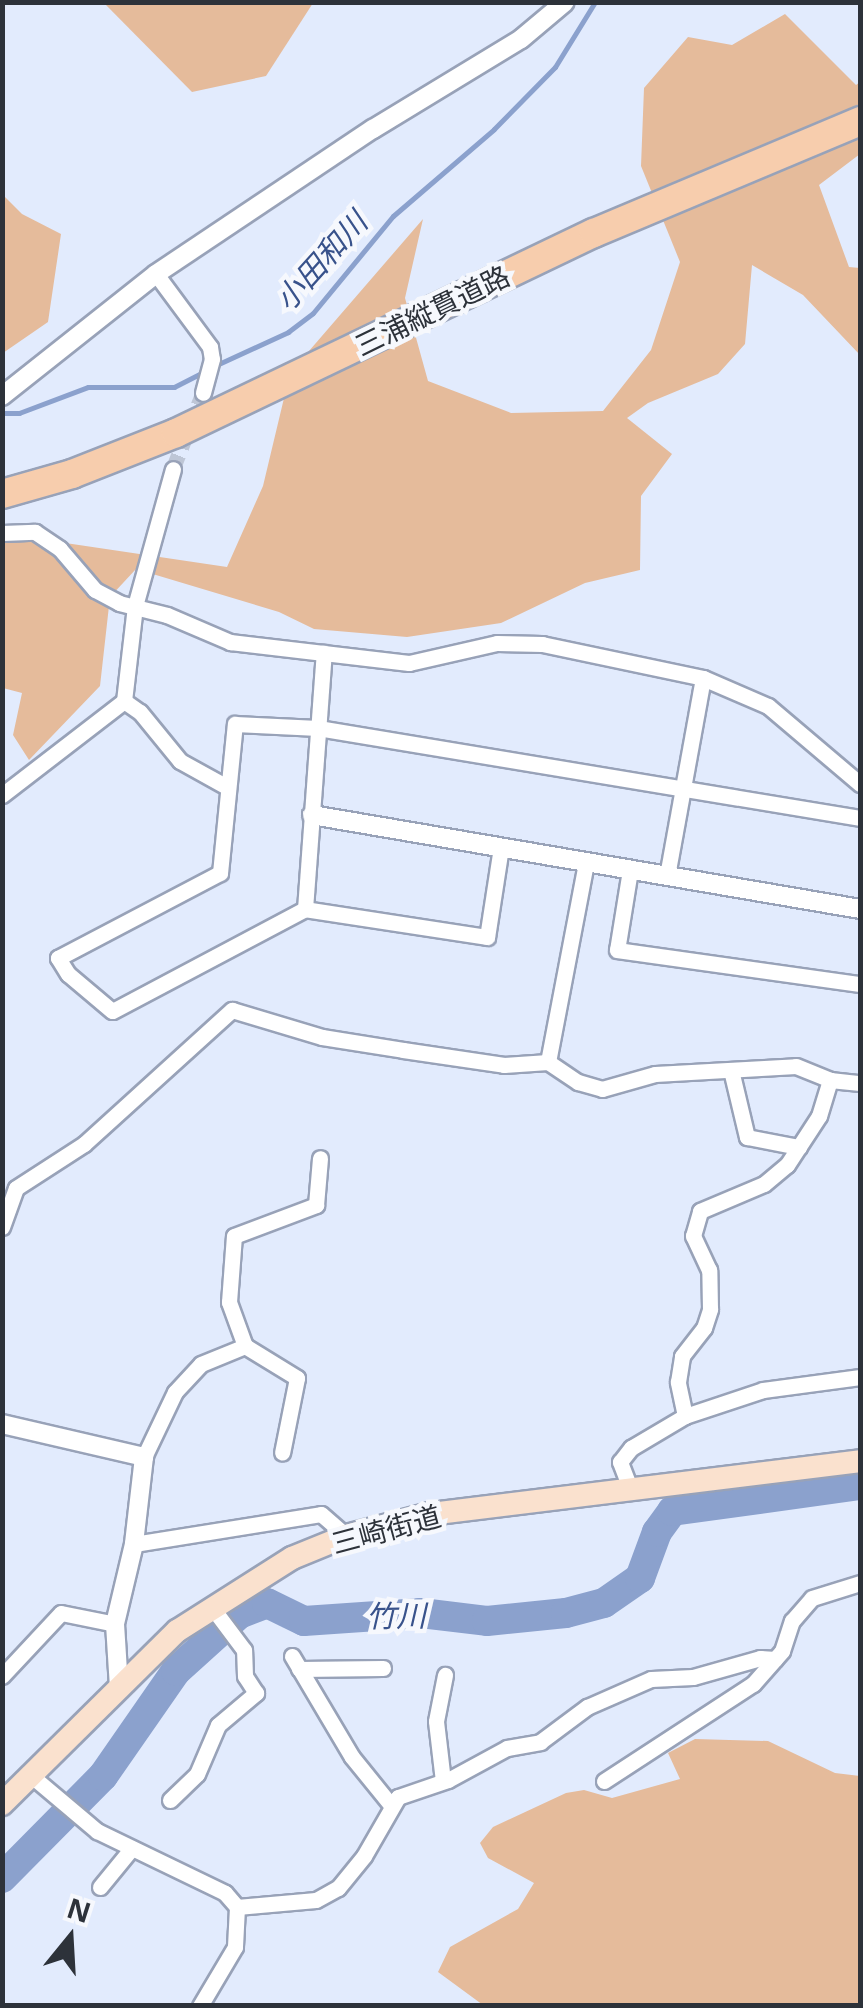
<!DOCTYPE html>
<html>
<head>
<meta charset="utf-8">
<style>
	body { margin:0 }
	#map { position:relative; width:863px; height:2008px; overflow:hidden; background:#e2ebfd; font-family:"Noto Sans","Noto Sans JP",sans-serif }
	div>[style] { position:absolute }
	.green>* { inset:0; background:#e5bb9b }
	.stream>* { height:5px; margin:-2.5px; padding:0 2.5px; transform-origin:2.5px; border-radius:2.5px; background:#8ba1cd }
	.river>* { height:30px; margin:-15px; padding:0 15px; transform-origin:15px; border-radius:15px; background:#8ba1cd }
	.minor-tunnel>* { height:15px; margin-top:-7.5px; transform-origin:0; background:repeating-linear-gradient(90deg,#bec6d6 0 15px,transparent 0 23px) }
	.roads { filter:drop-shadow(2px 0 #98a2b8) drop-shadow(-2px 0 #98a2b8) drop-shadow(0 2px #98a2b8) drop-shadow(0 -2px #98a2b8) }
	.minor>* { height:15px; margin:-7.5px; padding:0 7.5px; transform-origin:7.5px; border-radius:7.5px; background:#fff }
	.tertiary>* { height:18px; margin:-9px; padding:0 9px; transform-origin:9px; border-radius:9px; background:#fff }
	.primary>* { height:22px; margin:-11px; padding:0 11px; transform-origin:11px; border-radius:11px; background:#fae1ce }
	.motorway>* { height:28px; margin:-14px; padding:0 14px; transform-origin:14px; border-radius:14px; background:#f7cdad }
	span { translate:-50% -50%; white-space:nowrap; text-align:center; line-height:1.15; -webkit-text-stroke:9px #f6f8fd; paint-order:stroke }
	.street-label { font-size:28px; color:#2d323a }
	.water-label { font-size:30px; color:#38528b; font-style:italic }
	.frame { position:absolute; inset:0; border:5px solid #2d323a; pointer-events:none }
	.north { position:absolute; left:20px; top:1888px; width:100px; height:100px; -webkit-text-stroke:8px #f6f8fd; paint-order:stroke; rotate:18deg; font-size:28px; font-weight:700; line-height:40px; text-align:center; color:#2d323a }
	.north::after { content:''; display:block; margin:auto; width:35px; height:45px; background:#2d323a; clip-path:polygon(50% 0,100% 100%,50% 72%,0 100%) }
</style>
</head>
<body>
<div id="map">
	<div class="green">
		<div style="clip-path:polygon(104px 3px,313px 3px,266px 76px,192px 92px)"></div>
		<div style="clip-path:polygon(785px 14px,856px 85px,860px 82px,860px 154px,819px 185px,849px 267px,860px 268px,860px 355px,803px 295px,752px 265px,745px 344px,718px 374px,648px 403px,627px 418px,672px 454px,641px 496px,640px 570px,585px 583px,501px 623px,407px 637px,314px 629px,279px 612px,136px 569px,110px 597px,100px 686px,29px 760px,13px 735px,22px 693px,3px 688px,2px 539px,52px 541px,227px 567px,263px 486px,290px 373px,423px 219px,405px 298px,428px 381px,511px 413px,603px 411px,651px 350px,680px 262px,641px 166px,644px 88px,688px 37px,732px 45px)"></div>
		<div style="clip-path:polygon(3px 195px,22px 214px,61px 234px,48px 322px,3px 353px)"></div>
		<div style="clip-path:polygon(695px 1739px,768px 1741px,835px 1773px,860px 1776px,860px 2005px,483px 2005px,438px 1972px,450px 1947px,518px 1909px,534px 1883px,488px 1858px,480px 1843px,493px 1827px,566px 1793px,584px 1790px,612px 1798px,680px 1779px,668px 1753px)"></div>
	</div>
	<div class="stream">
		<div style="left:212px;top:367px;width:84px;rotate:-24.7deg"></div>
		<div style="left:288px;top:332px;width:31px;rotate:-37deg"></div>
		<div style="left:313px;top:313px;width:126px;rotate:-50.5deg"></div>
		<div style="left:393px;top:216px;width:133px;rotate:-40.7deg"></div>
		<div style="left:494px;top:129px;width:87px;rotate:-45.5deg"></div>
		<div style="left:555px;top:67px;width:76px;rotate:-58.4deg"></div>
		<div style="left:2px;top:413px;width:17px"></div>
		<div style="left:19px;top:413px;width:74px;rotate:-20.6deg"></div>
		<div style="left:88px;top:387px;width:86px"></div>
		<div style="left:174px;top:387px;width:33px;rotate:-27deg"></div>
	</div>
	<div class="river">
		<div style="left:2px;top:1878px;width:144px;rotate:-45.3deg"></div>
		<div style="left:103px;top:1776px;width:128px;rotate:-55.2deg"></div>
		<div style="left:176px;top:1671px;width:85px;rotate:-42.1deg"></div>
		<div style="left:239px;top:1614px;width:30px;rotate:-21deg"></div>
		<div style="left:267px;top:1603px;width:41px;rotate:25.9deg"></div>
		<div style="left:304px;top:1621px;width:117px;rotate:-3.9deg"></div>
		<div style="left:421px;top:1613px;width:66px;rotate:6.9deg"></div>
		<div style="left:487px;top:1621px;width:79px;rotate:-5.8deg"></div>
		<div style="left:566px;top:1613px;width:39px;rotate:-15deg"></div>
		<div style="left:604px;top:1603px;width:44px;rotate:-34.8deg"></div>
		<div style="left:640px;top:1578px;width:49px;rotate:-69.7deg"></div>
		<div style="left:657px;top:1532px;width:26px;rotate:-54deg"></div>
		<div style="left:672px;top:1511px;width:190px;rotate:-7.9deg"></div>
	</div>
	<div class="minor-tunnel">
		<div style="left:173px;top:469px;width:82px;rotate:-68.5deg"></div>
	</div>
	<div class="roads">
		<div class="minor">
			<div style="left:156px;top:274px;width:91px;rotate:53.5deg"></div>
			<div style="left:210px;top:347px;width:12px;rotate:81deg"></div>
			<div style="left:212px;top:359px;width:35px;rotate:105deg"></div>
			<div style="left:2px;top:533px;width:33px;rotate:-2deg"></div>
			<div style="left:35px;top:532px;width:30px;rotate:34deg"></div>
			<div style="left:60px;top:549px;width:54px;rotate:49.5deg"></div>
			<div style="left:95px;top:590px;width:27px;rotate:28deg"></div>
			<div style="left:119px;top:603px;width:49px;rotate:14deg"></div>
			<div style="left:167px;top:615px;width:69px;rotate:23.2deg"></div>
			<div style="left:230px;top:642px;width:180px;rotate:6.7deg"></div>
			<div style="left:409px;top:663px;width:90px;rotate:-12.8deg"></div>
			<div style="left:497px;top:643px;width:45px;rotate:1.3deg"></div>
			<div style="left:542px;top:644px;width:165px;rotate:11.9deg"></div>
			<div style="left:703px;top:678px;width:71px;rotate:23.3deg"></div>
			<div style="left:768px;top:706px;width:121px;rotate:40.3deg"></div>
			<div style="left:124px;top:701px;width:19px;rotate:35deg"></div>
			<div style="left:140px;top:712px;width:63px;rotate:50.8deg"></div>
			<div style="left:180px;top:761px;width:54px;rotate:29deg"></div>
			<div style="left:2px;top:795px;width:154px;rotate:-37.6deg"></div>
			<div style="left:124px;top:701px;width:96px;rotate:-83.4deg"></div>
			<div style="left:135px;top:606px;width:142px;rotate:-74.5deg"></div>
			<div style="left:501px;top:847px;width:91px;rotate:98.8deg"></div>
			<div style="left:487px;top:937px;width:184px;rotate:-171.3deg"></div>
			<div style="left:305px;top:909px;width:218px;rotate:152.1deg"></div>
			<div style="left:112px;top:1011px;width:57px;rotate:-139.9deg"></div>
			<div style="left:68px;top:974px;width:19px;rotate:-122deg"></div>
			<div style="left:58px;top:958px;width:183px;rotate:-27.7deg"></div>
			<div style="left:220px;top:873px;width:150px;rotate:-84.3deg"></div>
			<div style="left:235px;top:724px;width:83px;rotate:2.8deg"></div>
			<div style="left:318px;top:728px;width:549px;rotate:9.43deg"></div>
			<div style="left:630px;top:870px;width:81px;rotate:99.2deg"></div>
			<div style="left:617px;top:950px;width:245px;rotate:8deg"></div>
			<div style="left:667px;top:876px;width:201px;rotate:-79.7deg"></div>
			<div style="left:305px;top:909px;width:257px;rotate:-85.8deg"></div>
			<div style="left:548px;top:1062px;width:204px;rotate:-79.2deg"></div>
			<div style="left:731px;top:1070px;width:69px;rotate:76.6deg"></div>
			<div style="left:747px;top:1137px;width:53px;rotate:10.9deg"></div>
			<div style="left:2px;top:1227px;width:41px;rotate:-70.3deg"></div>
			<div style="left:16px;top:1188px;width:81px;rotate:-32.9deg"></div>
			<div style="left:84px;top:1144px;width:200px;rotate:-42.2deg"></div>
			<div style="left:232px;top:1010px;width:94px;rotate:16.7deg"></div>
			<div style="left:322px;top:1037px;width:82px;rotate:9.1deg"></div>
			<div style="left:403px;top:1050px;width:102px;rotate:8.4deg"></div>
			<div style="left:504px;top:1065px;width:44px;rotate:-3.9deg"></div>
			<div style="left:548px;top:1062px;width:36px;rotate:34deg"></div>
			<div style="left:578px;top:1082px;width:25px;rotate:16deg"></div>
			<div style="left:602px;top:1089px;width:55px;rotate:-15.8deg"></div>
			<div style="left:655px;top:1074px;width:141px;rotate:-3.2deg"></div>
			<div style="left:796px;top:1066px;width:37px;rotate:22deg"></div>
			<div style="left:830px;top:1080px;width:30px;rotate:6deg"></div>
			<div style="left:245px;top:1346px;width:47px;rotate:-110deg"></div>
			<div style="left:229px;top:1302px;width:66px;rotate:-85.7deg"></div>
			<div style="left:234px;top:1236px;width:88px;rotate:-20.7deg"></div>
			<div style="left:316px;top:1205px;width:47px;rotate:-85.1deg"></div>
			<div style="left:685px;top:1416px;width:35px;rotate:-102deg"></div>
			<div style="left:678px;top:1382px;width:26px;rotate:-81deg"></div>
			<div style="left:682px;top:1356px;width:36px;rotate:-52deg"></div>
			<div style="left:704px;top:1328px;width:20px;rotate:-72deg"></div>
			<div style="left:710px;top:1309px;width:39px;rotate:-91deg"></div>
			<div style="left:709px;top:1270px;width:38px;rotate:-115deg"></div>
			<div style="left:693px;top:1236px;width:26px;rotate:-74deg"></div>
			<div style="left:700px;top:1211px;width:69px;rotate:-22.9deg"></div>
			<div style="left:764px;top:1184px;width:30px;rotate:-40deg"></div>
			<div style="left:787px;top:1165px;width:59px;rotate:-56.9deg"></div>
			<div style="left:819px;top:1116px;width:38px;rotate:-73deg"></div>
			<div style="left:144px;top:1457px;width:72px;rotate:-64.5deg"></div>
			<div style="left:175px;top:1392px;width:38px;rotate:-47deg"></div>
			<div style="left:201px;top:1364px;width:48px;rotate:-22.2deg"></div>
			<div style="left:245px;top:1346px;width:61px;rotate:31.6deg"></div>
			<div style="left:297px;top:1378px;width:76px;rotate:101.3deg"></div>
			<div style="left:630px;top:1488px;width:28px;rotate:-111deg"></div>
			<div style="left:620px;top:1462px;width:18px;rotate:-52deg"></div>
			<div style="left:631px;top:1448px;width:63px;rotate:-30.7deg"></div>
			<div style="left:685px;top:1416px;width:82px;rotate:-18.4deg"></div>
			<div style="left:763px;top:1390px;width:98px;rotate:-7.6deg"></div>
			<div style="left:134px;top:1544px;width:189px;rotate:-9.1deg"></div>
			<div style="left:321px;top:1514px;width:33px;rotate:41deg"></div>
			<div style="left:292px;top:1656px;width:117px;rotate:59.3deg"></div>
			<div style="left:352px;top:1757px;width:60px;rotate:51deg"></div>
			<div style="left:299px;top:1669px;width:84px;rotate:-0.7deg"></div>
			<div style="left:2px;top:1676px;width:86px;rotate:-46.9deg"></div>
			<div style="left:61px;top:1613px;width:55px;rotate:11.5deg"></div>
			<div style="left:33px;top:1777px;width:84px;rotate:40.2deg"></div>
			<div style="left:97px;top:1831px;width:142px;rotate:25.8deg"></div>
			<div style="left:225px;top:1893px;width:18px;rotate:49deg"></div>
			<div style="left:237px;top:1907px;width:40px;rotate:92.9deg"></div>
			<div style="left:235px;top:1947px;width:69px;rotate:120.7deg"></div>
			<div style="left:443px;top:1781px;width:60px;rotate:-96.7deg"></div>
			<div style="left:436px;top:1721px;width:47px;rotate:-78.9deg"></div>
			<div style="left:604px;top:1781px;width:178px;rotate:-33.1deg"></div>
			<div style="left:753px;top:1684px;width:44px;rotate:-48.7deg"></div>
			<div style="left:782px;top:1651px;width:32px;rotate:-72deg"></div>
			<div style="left:792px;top:1621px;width:30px;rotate:-49deg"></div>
			<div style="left:812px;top:1598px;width:50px;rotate:-17.4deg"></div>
			<div style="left:170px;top:1800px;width:37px;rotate:-44deg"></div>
			<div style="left:197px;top:1774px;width:53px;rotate:-66.8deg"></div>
			<div style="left:218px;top:1725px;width:50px;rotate:-40.1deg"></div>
			<div style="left:256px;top:1693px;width:20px;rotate:-123deg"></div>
			<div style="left:245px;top:1676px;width:26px;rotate:-92deg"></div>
			<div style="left:244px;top:1650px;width:55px;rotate:-126.9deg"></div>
			<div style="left:100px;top:1887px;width:50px;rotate:-50.6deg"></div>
			<div style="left:237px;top:1907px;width:79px;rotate:-5.1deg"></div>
			<div style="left:316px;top:1900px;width:25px;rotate:-29deg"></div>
			<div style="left:338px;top:1888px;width:41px;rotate:-50.9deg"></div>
			<div style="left:364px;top:1856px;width:68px;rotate:-60deg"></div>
			<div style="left:398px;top:1797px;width:53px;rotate:-18.8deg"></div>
			<div style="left:448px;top:1780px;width:67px;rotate:-28.5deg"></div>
			<div style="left:507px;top:1748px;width:34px;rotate:-10deg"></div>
			<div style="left:540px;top:1742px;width:59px;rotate:-36.7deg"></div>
			<div style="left:587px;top:1707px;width:70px;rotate:-23.6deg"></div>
			<div style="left:651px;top:1679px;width:42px;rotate:-2.7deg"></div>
			<div style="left:693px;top:1677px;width:70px;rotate:-15.8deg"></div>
			<div style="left:760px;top:1658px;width:15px;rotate:4deg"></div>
		</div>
		<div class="tertiary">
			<div style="left:2px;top:396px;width:196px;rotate:-38.4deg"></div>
			<div style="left:156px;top:274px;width:261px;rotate:-33.8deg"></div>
			<div style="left:373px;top:129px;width:173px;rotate:-31.3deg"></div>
			<div style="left:521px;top:39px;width:57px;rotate:-40.1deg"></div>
			<div style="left:312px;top:815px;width:556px;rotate:9.73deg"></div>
			<div style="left:2px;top:1424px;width:146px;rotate:13.1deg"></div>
			<div style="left:144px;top:1457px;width:88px;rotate:96.6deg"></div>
			<div style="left:134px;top:1544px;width:82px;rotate:103.4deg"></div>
			<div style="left:115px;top:1624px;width:64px;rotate:86.4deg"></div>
		</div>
		<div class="primary">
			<div style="left:2px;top:1804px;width:246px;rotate:-44.7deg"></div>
			<div style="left:177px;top:1631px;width:136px;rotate:-32.4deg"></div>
			<div style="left:292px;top:1558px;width:58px;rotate:-22.2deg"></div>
			<div style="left:346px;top:1536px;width:87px;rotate:-14.7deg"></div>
			<div style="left:430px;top:1514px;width:433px;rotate:-7deg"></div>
		</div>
		<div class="motorway">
			<div style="left:2px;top:494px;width:73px;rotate:-15.9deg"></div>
			<div style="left:72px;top:474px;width:112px;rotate:-21.5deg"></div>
			<div style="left:176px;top:433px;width:463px;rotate:-25.6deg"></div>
			<div style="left:594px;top:233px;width:289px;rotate:-22.8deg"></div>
		</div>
	</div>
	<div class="street-label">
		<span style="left:432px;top:310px;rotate:-26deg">三浦縦貫道路</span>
		<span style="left:386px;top:1529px;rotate:-15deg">三崎街道</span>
	</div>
	<div class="water-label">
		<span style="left:321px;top:261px;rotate:-48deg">小田和川</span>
		<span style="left:396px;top:1616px;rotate:-1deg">竹川</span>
	</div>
	<div class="frame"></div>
	<div class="north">N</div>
</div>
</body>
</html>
